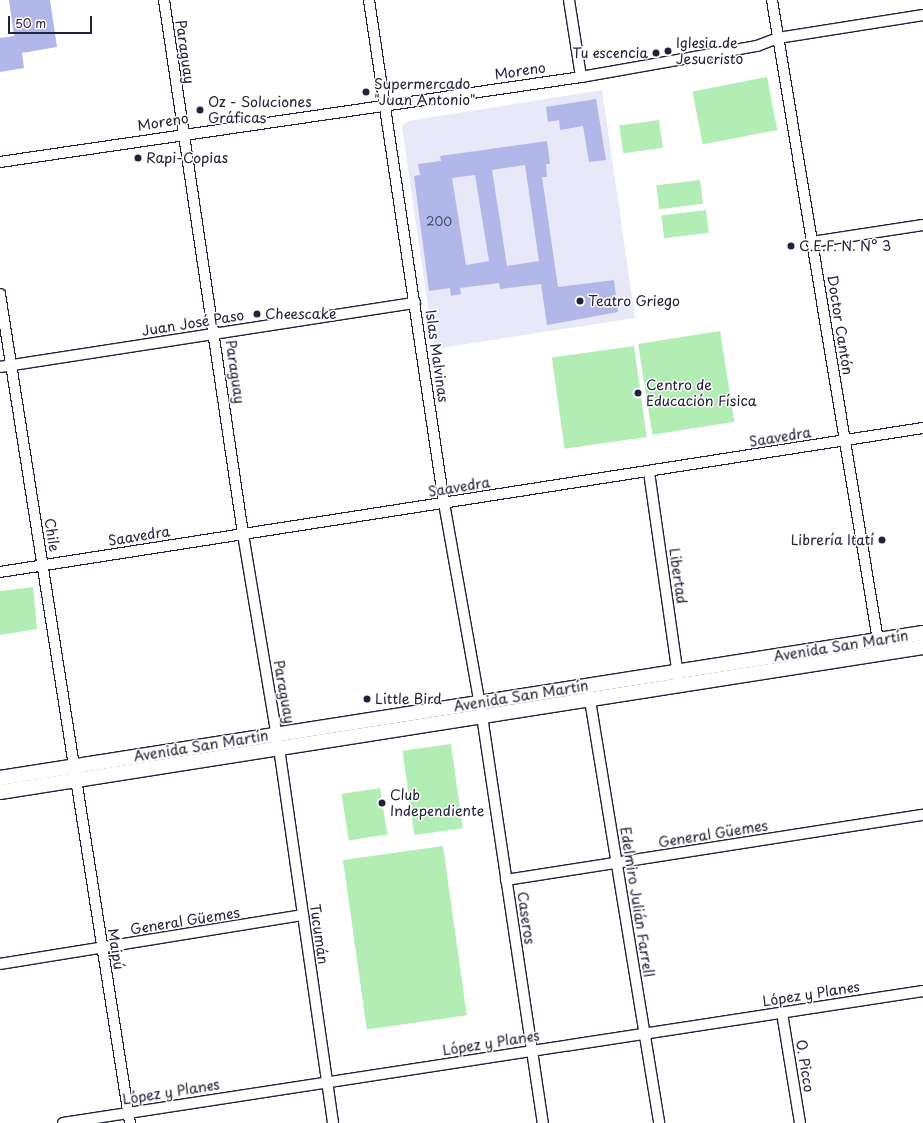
<!DOCTYPE html>
<html>
<head>
<meta charset="utf-8">
<style>
	body { margin:0 }
	#map { position:relative; width:923px; height:1123px; overflow:hidden; background:#fff; font-family:"Playpen Sans",sans-serif }
	div>[style] { position:absolute }
	.built>* { inset:0; background:#e8e9f8 }
	.green>* { inset:0; background:#b2edb3; transform-origin:0 0 }
	.building>* { inset:0; background:#b1b7e8 }
	.roads { filter:drop-shadow(1px 0 #22223b) drop-shadow(-1px 0 #22223b) drop-shadow(0 1px #22223b) drop-shadow(0 -1px #22223b) }
	.minor>* { height:10px; margin:-5px; padding:0 5px; transform-origin:5px; border-radius:5px; background:#fff }
	.secondary>* { height:14px; margin:-7px; padding:0 7px; transform-origin:7px; border-radius:7px; background:#fff }
	.dots>* { width:11px; height:11px; translate:-50% -50%; box-sizing:border-box; border:2px solid #fff; border-radius:50% }
	span { translate:-50% -50%; white-space:nowrap; text-align:center; line-height:1.15; -webkit-text-stroke:3px #fff; paint-order:stroke }
	.number-label { font-size:12px; color:#464766 }
	.number-label span { -webkit-text-stroke-width:0 }
	.poi-label { font-size:14px; color:#22223b }
	.left { translate:0 -50%; text-align:left }
	.right { translate:-100% -50%; text-align:right }
	.street-label { font-size:14px; color:#22223b }
	.scale { position:absolute; left:8px; top:16px; width:84px; height:18px; box-sizing:border-box; border:2px solid #22223b; border-top:0; padding-left:5px; font-size:12px; line-height:14px; white-space:nowrap; color:#22223b; -webkit-text-stroke:3px #fff; paint-order:stroke }
</style>
</head>
<body>
<div id="map">
	<div class="built">
		<div style="clip-path:polygon(602px 90px,635px 318px,434px 349px,402px 126px,408px 121px)"></div>
	</div>
	<div class="green">
		<div style="left:767px;top:77px;width:54px;height:76px;rotate:79deg"></div>
		<div style="left:659px;top:120px;width:28px;height:40px;rotate:82deg"></div>
		<div style="left:700px;top:180px;width:24px;height:44px;rotate:83deg"></div>
		<div style="left:706px;top:210px;width:23px;height:45px;rotate:83deg"></div>
		<div style="left:720px;top:331px;width:92px;height:83px;rotate:81deg"></div>
		<div style="left:634px;top:346px;width:92px;height:83px;rotate:82deg"></div>
		<div style="clip-path:polygon(33px 587px,37px 629px,0 635px,0 591px)"></div>
		<div style="left:451px;top:744px;width:85px;height:49px;rotate:82deg"></div>
		<div style="left:380px;top:788px;width:47px;height:39px;rotate:81deg"></div>
		<div style="left:443px;top:846px;width:171px;height:101px;rotate:82deg"></div>
	</div>
	<div class="building">
		<div style="clip-path:polygon(9px 0,50px 0,57px 47px,22px 53px,24px 68px,0 72px,0 38px,14px 36px)"></div>
		<div style="clip-path:polygon(596px 99px,606px 160px,589px 162px,583px 126px,560px 130px,559px 120px,548px 122px,546px 107px)"></div>
		<div style="clip-path:polygon(evenodd,547px 141px,550px 164px,546px 164px,547px 177px,542px 177px,558px 287px,614px 280px,618px 312px,547px 325px,541px 284px,500px 289px,499px 283px,460px 288px,461px 294px,451px 296px,450px 288px,429px 291px,414px 176px,420px 175px,418px 164px,441px 161px,440px 156px,547px 141px,525px 165px,539px 261px,507px 266px,492px 170px,525px 165px,547px 141px,475px 175px,489px 261px,466px 265px,452px 178px,475px 175px)"></div>
	</div>
	<div class="roads">
		<div class="minor">
			<div style="left:164px;top:0;width:540px;rotate:81.58deg"></div>
			<div style="left:243px;top:534px;width:217px;rotate:80.5deg"></div>
			<div style="left:279px;top:748px;width:379px;rotate:81.8deg"></div>
			<div style="left:369px;top:0;width:509px;rotate:81.52deg"></div>
			<div style="left:444px;top:503px;width:216px;rotate:79.9deg"></div>
			<div style="left:482px;top:716px;width:412px;rotate:81.5deg"></div>
			<div style="left:569px;top:0;width:78px;rotate:81.1deg"></div>
			<div style="left:772px;top:0;width:655px;rotate:80.6deg"></div>
			<div style="left:0;top:162px;width:587px;rotate:-8.32deg"></div>
			<div style="left:581px;top:77px;width:179px;rotate:-10deg"></div>
			<div style="left:757px;top:46px;width:22px;rotate:-21deg"></div>
			<div style="left:778px;top:38px;width:147px;rotate:-9deg"></div>
			<div style="left:812px;top:242px;width:112px;rotate:-8.7deg"></div>
			<div style="left:0;top:294px;width:839px;rotate:81.09deg"></div>
			<div style="left:0;top:367px;width:420px;rotate:-8.8deg"></div>
			<div style="left:649px;top:472px;width:207px;rotate:81.9deg"></div>
			<div style="left:0;top:572px;width:934px;rotate:-8.87deg"></div>
			<div style="left:589px;top:694px;width:435px;rotate:80.7deg"></div>
			<div style="left:506px;top:880px;width:422px;rotate:-8.9deg"></div>
			<div style="left:0;top:964px;width:307px;rotate:-9.2deg"></div>
			<div style="left:782px;top:1013px;width:111px;rotate:80.7deg"></div>
			<div style="left:63px;top:1123px;width:870px;rotate:-8.73deg"></div>
		</div>
		<div class="secondary">
			<div style="left:0;top:778px;width:934px;rotate:-8.93deg"></div>
			<div style="left:0;top:792px;width:934px;rotate:-8.93deg"></div>
		</div>
	</div>
	<div class="dots">
		<div style="left:668px;top:51px;background:#22223b"></div>
		<div style="left:656px;top:53px;background:#22223b"></div>
		<div style="left:366px;top:92px;background:#22223b"></div>
		<div style="left:200px;top:110px;background:#22223b"></div>
		<div style="left:138px;top:158px;background:#22223b"></div>
		<div style="left:791px;top:246px;background:#22223b"></div>
		<div style="left:580px;top:301px;background:#22223b"></div>
		<div style="left:257px;top:314px;background:#22223b"></div>
		<div style="left:638px;top:393px;background:#22223b"></div>
		<div style="left:882px;top:540px;background:#22223b"></div>
		<div style="left:367px;top:699px;background:#22223b"></div>
		<div style="left:382px;top:803px;background:#22223b"></div>
	</div>
	<div class="number-label">
		<span style="left:439px;top:222px">200</span>
	</div>
	<div class="poi-label">
		<span class="left" style="left:676px;top:51px">Iglesia de<br>Jesucristo</span>
		<span class="right" style="left:648px;top:53px">Tu escencia</span>
		<span class="left" style="left:374px;top:92px">Supermercado<br>"Juan Antonio"</span>
		<span class="left" style="left:208px;top:110px">Oz - Soluciones<br>Gráficas</span>
		<span class="left" style="left:146px;top:158px">Rapi-Copias</span>
		<span class="left" style="left:799px;top:246px">C.E.F. N. N° 3</span>
		<span class="left" style="left:588px;top:301px">Teatro Griego</span>
		<span class="left" style="left:265px;top:314px">Cheescake</span>
		<span class="left" style="left:646px;top:393px">Centro de<br>Educación Física</span>
		<span class="right" style="left:874px;top:540px">Librería Itatí</span>
		<span class="left" style="left:375px;top:699px">Little Bird</span>
		<span class="left" style="left:390px;top:803px">Club<br>Independiente</span>
	</div>
	<div class="street-label">
		<span style="left:185px;top:52px;rotate:82deg">Paraguay</span>
		<span style="left:520px;top:71px;rotate:-8deg">Moreno</span>
		<span style="left:163px;top:122px;rotate:-9deg">Moreno</span>
		<span style="left:193px;top:323px;rotate:-9deg">Juan José Paso</span>
		<span style="left:840px;top:325px;rotate:81deg">Doctor Cantón</span>
		<span style="left:437px;top:356px;rotate:82deg">Islas Malvinas</span>
		<span style="left:235px;top:372px;rotate:82deg">Paraguay</span>
		<span style="left:780px;top:437px;rotate:-9deg">Saavedra</span>
		<span style="left:459px;top:487px;rotate:-9deg">Saavedra</span>
		<span style="left:52px;top:535px;rotate:81deg">Chile</span>
		<span style="left:139px;top:536px;rotate:-9deg">Saavedra</span>
		<span style="left:678px;top:576px;rotate:82deg">Libertad</span>
		<span style="left:841px;top:646px;rotate:-9deg">Avenida San Martín</span>
		<span style="left:284px;top:692px;rotate:80deg">Paraguay</span>
		<span style="left:521px;top:696px;rotate:-9deg">Avenida San Martín</span>
		<span style="left:201px;top:746px;rotate:-9deg">Avenida San Martín</span>
		<span style="left:713px;top:834px;rotate:-9deg">General Güemes</span>
		<span style="left:637px;top:902px;rotate:81deg">Edelmiro Julián Farrell</span>
		<span style="left:526px;top:918px;rotate:82deg">Caseros</span>
		<span style="left:185px;top:921px;rotate:-9deg">General Güemes</span>
		<span style="left:319px;top:934px;rotate:82deg">Tucumán</span>
		<span style="left:116px;top:949px;rotate:81deg">Maipú</span>
		<span style="left:811px;top:994px;rotate:-9deg">López y Planes</span>
		<span style="left:491px;top:1043px;rotate:-9deg">López y Planes</span>
		<span style="left:805px;top:1066px;rotate:81deg">O. Picco</span>
		<span style="left:171px;top:1092px;rotate:-9deg">López y Planes</span>
	</div>
	<div class="scale">50 m</div>
</div>
</body>
</html>
